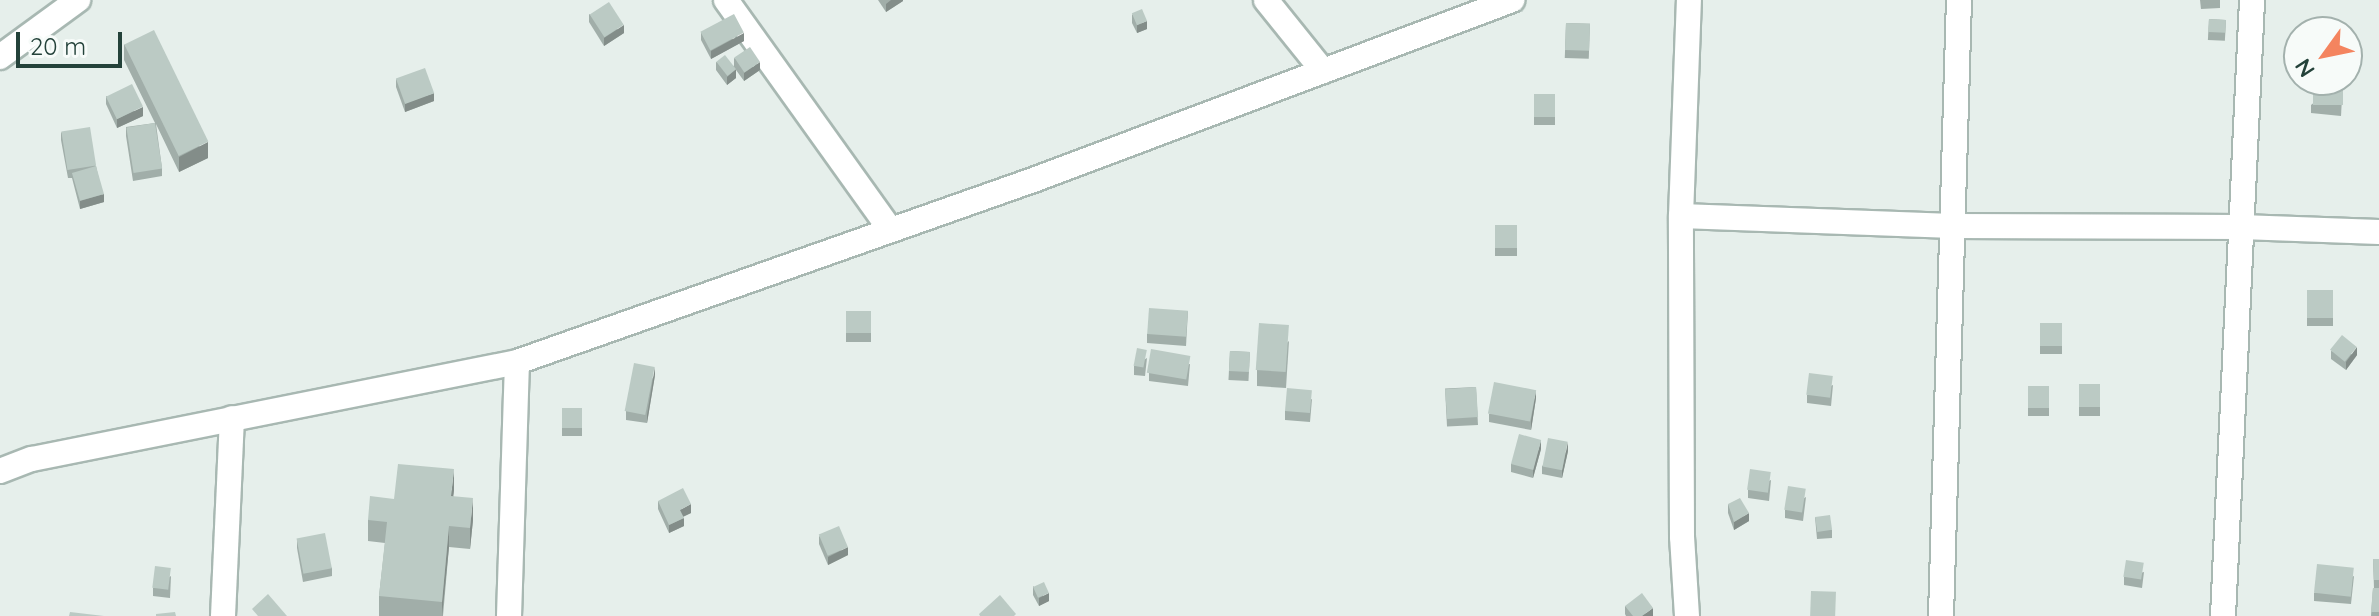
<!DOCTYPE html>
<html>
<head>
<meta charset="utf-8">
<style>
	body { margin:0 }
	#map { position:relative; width:2379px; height:616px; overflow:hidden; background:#e6efeb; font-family:Quicksand,sans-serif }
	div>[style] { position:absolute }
	.roads { filter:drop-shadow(2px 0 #a8b8b2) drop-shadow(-2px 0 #a8b8b2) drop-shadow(0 2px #a8b8b2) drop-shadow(0 -2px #a8b8b2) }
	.minor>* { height:24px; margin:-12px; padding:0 12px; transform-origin:12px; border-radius:12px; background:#fff }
	.wall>* { inset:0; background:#a1aea9; transform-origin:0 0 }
	.shaded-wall>* { inset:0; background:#838d89 }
	.building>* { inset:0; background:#bbcac4; transform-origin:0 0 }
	span { translate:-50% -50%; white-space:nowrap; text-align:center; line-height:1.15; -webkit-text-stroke:7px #f7fbf9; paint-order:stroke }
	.north { position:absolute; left:2283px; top:16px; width:80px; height:80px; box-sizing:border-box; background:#f7fbf9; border:2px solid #a3b1ad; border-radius:50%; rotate:237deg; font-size:22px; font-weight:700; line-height:32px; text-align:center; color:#24423a }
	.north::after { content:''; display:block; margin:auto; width:28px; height:36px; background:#f4845f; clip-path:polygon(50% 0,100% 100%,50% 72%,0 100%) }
	.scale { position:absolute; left:16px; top:32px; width:106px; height:36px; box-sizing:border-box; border:4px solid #24423a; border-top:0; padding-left:10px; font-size:24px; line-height:28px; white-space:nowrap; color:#24423a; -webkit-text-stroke:6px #f7fbf9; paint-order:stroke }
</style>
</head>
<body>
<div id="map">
	<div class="roads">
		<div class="minor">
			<div style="left:726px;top:0;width:280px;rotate:54.4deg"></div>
			<div style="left:1266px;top:0;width:91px;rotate:51.2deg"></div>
			<div style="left:0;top:57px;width:97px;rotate:-36.2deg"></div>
			<div style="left:1681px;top:216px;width:272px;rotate:2.1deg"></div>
			<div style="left:1953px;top:226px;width:288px;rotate:0.2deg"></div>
			<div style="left:2241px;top:227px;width:138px;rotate:2.1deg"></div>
			<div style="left:0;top:471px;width:34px;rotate:-21deg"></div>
			<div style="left:32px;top:459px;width:495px;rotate:-11.3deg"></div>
			<div style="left:517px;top:362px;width:550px;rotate:-19.42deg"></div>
			<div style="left:1036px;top:179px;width:509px;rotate:-20.61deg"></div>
			<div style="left:223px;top:616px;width:198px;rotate:-87.4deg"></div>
			<div style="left:509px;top:616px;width:254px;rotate:-88.2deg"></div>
			<div style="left:1687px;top:616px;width:79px;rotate:-93.6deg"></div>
			<div style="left:1682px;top:537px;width:321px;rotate:-90.2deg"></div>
			<div style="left:1681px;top:216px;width:216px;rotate:-87.9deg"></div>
			<div style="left:1941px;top:616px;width:616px;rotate:-88.33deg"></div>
			<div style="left:2223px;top:616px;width:617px;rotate:-87.3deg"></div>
		</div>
	</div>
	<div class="wall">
		<div style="clip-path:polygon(878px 0,903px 0,903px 1px,886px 12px)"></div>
		<div style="clip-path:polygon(2200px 0,2220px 0,2220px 8px,2201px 9px)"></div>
		<div style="clip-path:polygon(589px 14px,624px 33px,604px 46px,589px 22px)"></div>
		<div style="clip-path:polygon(1132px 14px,1147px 29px,1137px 33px,1132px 23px)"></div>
		<div style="left:2209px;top:19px;width:17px;height:21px;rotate:3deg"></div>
		<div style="left:1566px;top:23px;width:24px;height:35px;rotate:2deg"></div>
		<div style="clip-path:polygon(701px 32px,744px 41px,711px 59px,701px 40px)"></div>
		<div style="clip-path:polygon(124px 44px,208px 158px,179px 172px,156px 124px,162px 168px,162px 176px,133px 181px,126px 136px,126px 127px,155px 123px,124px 60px)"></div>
		<div style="clip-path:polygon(734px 58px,760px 70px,744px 81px,736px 70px,736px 78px,727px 85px,716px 70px,716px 62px,734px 66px)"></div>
		<div style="clip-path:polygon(396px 79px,434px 101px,405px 112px,396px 87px)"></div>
		<div style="clip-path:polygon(2343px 80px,2341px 116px,2311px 113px,2311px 105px)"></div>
		<div style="left:1534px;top:94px;width:21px;height:31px"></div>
		<div style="clip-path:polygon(106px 96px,143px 116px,117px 128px,106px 104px)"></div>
		<div style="clip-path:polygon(61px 132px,96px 166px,104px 202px,80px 209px,72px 178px,68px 178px,61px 140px)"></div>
		<div style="left:1495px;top:225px;width:22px;height:31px"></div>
		<div style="left:2333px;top:290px;width:36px;height:26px;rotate:90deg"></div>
		<div style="left:846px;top:311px;width:25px;height:31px"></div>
		<div style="clip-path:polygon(1188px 311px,1186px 346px,1147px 343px,1147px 334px)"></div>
		<div style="left:2040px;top:323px;width:22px;height:31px"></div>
		<div style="clip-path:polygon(1289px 341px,1286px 388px,1257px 386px,1257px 370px)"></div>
		<div style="left:1230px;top:351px;width:20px;height:29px;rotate:3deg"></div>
		<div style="clip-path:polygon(2331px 351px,2357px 355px,2346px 370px,2331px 359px)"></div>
		<div style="clip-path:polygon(1147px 358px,1145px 376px,1134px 375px,1134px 366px)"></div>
		<div style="clip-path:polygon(1190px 364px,1188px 386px,1149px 381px,1149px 373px)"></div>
		<div style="clip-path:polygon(655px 375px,647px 423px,626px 420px,626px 411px)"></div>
		<div style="left:2100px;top:384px;width:32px;height:21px;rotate:90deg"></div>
		<div style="clip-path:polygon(1833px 385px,1831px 406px,1807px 403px,1807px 395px)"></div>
		<div style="left:2028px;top:386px;width:21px;height:30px"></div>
		<div style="left:1476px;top:387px;width:38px;height:31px;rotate:87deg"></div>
		<div style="clip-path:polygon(1536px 398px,1531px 430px,1489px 422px,1489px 414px)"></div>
		<div style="clip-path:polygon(1312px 399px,1310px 422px,1285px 420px,1285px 411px)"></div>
		<div style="left:562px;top:408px;width:20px;height:28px"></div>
		<div style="clip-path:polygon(1541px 449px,1533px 478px,1511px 472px,1511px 464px)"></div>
		<div style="clip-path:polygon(1568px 451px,1562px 478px,1542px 474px,1542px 466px)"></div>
		<div style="clip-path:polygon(1771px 480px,1769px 501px,1748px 498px,1748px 490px)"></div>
		<div style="clip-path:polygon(454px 490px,453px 496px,473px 520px,470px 549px,449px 547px,443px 616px,379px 616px,379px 596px,385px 543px,368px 541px,368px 520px,394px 499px)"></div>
		<div style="clip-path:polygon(1806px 497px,1803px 521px,1785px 518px,1785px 510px)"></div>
		<div style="clip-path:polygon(658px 501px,691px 513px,683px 517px,684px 526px,669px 533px,658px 509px)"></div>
		<div style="clip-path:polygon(1728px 504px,1749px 521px,1734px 530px,1728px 513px)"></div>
		<div style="clip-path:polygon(1815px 517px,1832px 530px,1832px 538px,1817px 539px)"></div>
		<div style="clip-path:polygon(819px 536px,848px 555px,828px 565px,819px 544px)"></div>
		<div style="clip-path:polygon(297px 539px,332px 568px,332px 576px,303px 582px,297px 548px)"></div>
		<div style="clip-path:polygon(2373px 559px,2379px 559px,2379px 588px,2374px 588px)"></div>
		<div style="clip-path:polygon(2144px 572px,2142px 588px,2124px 585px,2124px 577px)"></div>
		<div style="clip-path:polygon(171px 576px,170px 598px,153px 596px,153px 588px)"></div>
		<div style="clip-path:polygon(2354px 576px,2351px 604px,2314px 601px,2314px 593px)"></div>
		<div style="clip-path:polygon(1033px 586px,1049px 601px,1039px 606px,1033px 595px)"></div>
		<div style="clip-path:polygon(2373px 588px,2379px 588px,2379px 616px,2371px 616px)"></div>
		<div style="clip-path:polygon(1625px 606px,1653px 616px,1626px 616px,1625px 614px)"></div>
	</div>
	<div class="shaded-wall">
		<div style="clip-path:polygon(891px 0,903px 0,903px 1px,886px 12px,886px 4px)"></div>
		<div style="clip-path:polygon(1147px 21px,1147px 29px,1137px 33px,1137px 25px)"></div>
		<div style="clip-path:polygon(624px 25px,624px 33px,604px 46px,604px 38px)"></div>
		<div style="clip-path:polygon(744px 33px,744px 41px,711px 59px,711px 51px)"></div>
		<div style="clip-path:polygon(760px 62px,760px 70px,744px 81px,744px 73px)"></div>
		<div style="clip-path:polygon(736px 69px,736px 78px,727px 85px,727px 77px)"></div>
		<div style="clip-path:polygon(434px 93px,434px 101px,405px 112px,405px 103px)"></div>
		<div style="clip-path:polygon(143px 107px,143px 116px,117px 128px,117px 119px)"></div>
		<div style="clip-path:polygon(208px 142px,208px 158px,179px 172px,179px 157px)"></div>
		<div style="clip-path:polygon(104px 194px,104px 202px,80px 209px,80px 201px)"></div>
		<div style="clip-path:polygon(2357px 347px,2357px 355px,2346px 370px,2346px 362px)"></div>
		<div style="clip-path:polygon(655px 367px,655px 375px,647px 423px,647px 415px)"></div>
		<div style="clip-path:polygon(1536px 390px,1536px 398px,1531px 430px,1531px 421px)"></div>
		<div style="clip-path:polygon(1541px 440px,1541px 449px,1533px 478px,1533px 470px)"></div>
		<div style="clip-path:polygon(1568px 442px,1568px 451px,1562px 478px,1562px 470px)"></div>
		<div style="clip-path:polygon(454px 469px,454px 490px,451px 517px,451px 496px)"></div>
		<div style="clip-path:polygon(473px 498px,473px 520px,470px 549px,470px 528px)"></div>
		<div style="clip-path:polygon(691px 504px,691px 513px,680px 518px,680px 510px)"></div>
		<div style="clip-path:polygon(1749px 513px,1749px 521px,1734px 530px,1734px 522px)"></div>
		<div style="clip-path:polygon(684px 518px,684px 526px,669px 533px,669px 525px)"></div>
		<div style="clip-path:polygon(449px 526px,449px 547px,442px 616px,442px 602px)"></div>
		<div style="clip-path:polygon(848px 547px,848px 555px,828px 565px,828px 557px)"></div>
		<div style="clip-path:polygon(1049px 593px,1049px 601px,1039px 606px,1039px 598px)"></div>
		<div style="clip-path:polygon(1653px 608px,1653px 616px,1642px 616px)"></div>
	</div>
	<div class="building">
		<div style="left:609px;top:2px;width:27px;height:23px;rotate:57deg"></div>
		<div style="left:1142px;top:9px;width:13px;height:11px;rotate:67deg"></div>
		<div style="left:734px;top:14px;width:21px;height:38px;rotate:62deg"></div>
		<div style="left:2209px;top:19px;width:17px;height:13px;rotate:3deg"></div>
		<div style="left:1566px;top:23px;width:24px;height:27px;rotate:2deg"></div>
		<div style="left:154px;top:30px;width:124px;height:33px;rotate:64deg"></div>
		<div style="left:750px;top:47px;width:18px;height:19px;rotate:56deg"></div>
		<div style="left:725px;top:55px;width:18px;height:11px;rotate:52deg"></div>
		<div style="left:425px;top:68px;width:27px;height:31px;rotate:70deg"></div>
		<div style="left:2313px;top:80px;width:30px;height:25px"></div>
		<div style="left:132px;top:84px;width:25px;height:29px;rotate:64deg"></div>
		<div style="left:1534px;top:94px;width:21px;height:23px"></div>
		<div style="left:155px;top:123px;width:46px;height:29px;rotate:81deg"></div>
		<div style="left:90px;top:127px;width:39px;height:29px;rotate:81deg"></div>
		<div style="left:96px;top:166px;width:29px;height:25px;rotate:74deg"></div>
		<div style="left:1495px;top:225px;width:22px;height:23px"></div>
		<div style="left:2333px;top:290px;width:28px;height:26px;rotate:90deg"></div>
		<div style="left:1149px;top:308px;width:39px;height:26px;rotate:4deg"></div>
		<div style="left:846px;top:311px;width:25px;height:22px"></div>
		<div style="left:1259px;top:323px;width:30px;height:47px;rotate:4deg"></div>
		<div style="left:2040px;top:323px;width:22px;height:23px"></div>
		<div style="left:2342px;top:335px;width:19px;height:19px;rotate:39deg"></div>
		<div style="left:1137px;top:348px;width:10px;height:18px;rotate:11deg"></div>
		<div style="left:1151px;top:349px;width:40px;height:24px;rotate:10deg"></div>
		<div style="left:1230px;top:351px;width:20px;height:20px;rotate:3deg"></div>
		<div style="left:634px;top:363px;width:21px;height:49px;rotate:11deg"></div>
		<div style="left:1809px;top:373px;width:24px;height:22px;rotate:7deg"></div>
		<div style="left:1494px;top:382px;width:43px;height:32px;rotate:11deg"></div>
		<div style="left:2100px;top:384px;width:23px;height:21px;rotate:90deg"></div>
		<div style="left:2028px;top:386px;width:21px;height:22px"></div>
		<div style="left:1476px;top:387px;width:30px;height:31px;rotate:86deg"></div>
		<div style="left:1287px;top:388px;width:25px;height:23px;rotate:5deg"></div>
		<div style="left:562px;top:408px;width:20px;height:20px"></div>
		<div style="left:1519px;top:434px;width:23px;height:31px;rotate:15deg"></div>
		<div style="left:1548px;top:438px;width:20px;height:29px;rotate:11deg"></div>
		<div style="clip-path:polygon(398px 464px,454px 469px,451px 496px,473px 498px,470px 528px,449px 526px,442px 602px,379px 596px,387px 522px,368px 520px,370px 496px,394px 499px)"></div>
		<div style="left:1750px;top:469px;width:21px;height:21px;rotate:8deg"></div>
		<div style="left:1788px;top:486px;width:18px;height:24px;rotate:9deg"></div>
		<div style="clip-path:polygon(683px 488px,691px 504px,680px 510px,684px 518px,669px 525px,658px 501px)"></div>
		<div style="clip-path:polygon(1740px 498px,1749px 513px,1734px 522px,1728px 504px)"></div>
		<div style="left:1830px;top:515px;width:15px;height:15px;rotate:82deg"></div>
		<div style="left:839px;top:526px;width:23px;height:22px;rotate:67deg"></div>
		<div style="left:325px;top:533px;width:36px;height:29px;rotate:79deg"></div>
		<div style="clip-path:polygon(2373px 559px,2379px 559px,2379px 580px,2374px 580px)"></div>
		<div style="left:2126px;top:560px;width:18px;height:17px;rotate:9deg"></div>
		<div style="left:2317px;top:564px;width:37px;height:29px;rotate:6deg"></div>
		<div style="left:155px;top:566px;width:16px;height:22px;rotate:7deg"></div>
		<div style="left:1044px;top:582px;width:12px;height:12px;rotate:66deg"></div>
		<div style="clip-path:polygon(2373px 588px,2379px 588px,2379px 612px,2371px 612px)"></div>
		<div style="left:1811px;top:591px;width:25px;height:25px;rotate:2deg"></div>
		<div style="clip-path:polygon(1642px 593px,1653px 608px,1642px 616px,1633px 616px,1625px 606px)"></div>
		<div style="clip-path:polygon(268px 594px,287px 616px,258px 616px,252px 609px)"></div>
		<div style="clip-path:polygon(1000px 595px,1016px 614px,1014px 616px,980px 616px,979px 614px)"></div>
		<div style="clip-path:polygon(70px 612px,104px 616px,69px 616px)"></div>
		<div style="clip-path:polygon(175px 612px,176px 616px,156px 616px,156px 614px)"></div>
	</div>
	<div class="north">N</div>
	<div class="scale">20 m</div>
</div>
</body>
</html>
